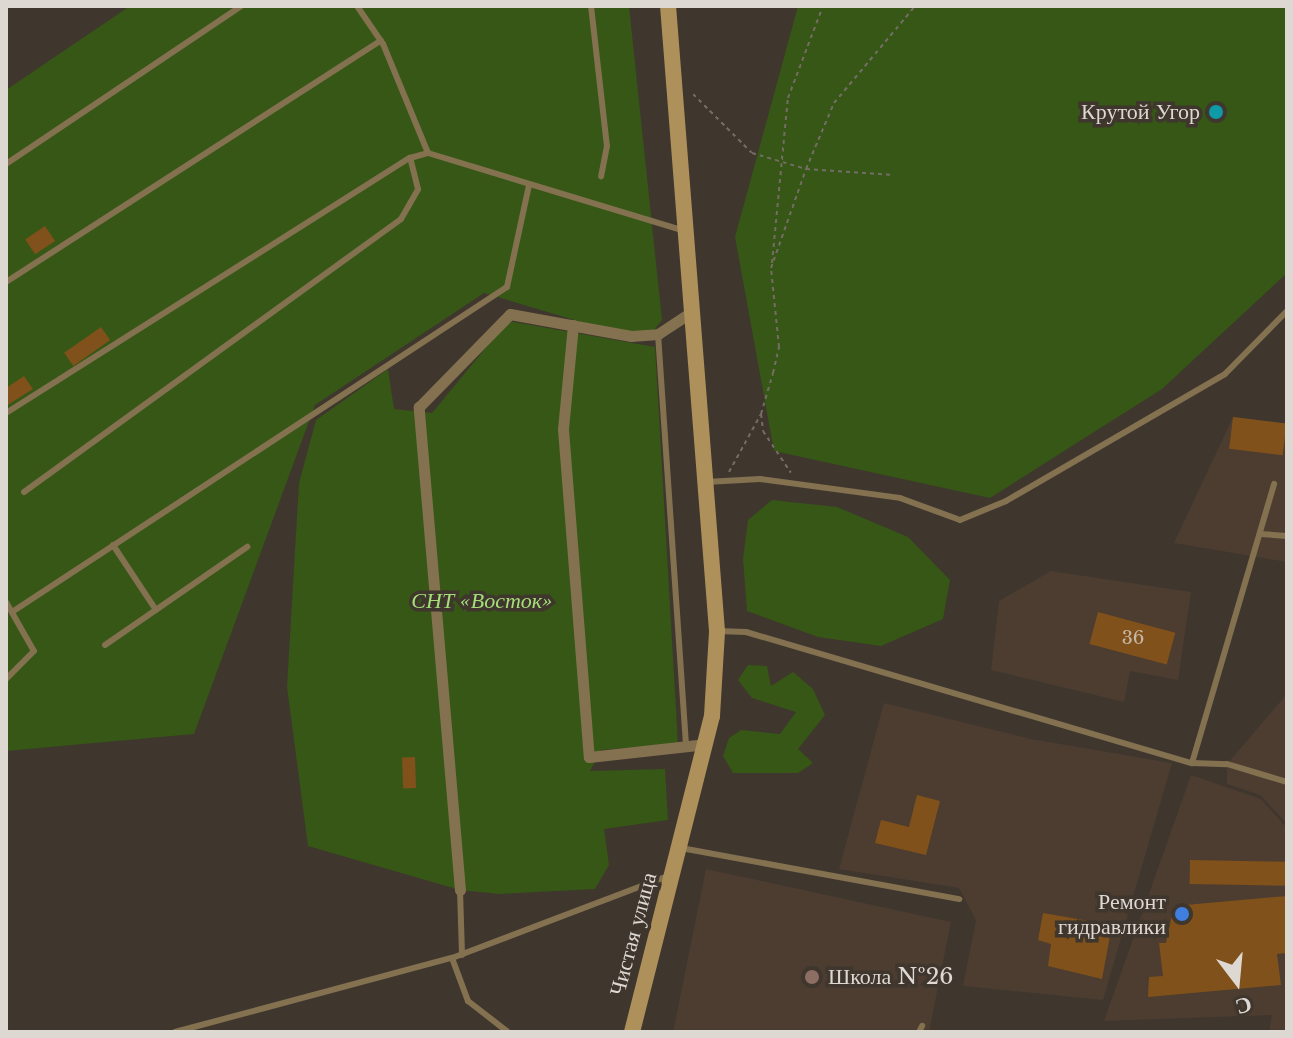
<!DOCTYPE html>
<html>
<head>
<meta charset="utf-8">
<style>
	body { margin:0 }
	#map { position:relative; width:1293px; height:1038px; overflow:hidden; background:#3f362e; font-family:"Libre Baskerville",serif }
	div>[style] { position:absolute }
	.built>* { inset:0; background:#4c3d30 }
	.green>* { inset:0; background:#365715 }
	.building>* { inset:0; background:#80511a; transform-origin:0 0 }
	.path>* { height:2px; margin-top:-1px; transform-origin:0; background:repeating-linear-gradient(90deg,#746c65 0 4px,transparent 0 8px) }
	.lane>* { height:6px; margin:-3px; padding:0 3px; transform-origin:3px; border-radius:3px; background:#837150 }
	.street>* { height:11px; margin:-5.5px; padding:0 5.5px; transform-origin:5.5px; border-radius:5.5px; background:#837150 }
	.secondary>* { height:16px; margin:-8px; padding:0 8px; transform-origin:8px; border-radius:8px; background:#ae905b }
	.dots>* { width:22px; height:22px; translate:-50% -50%; box-sizing:border-box; border:4px solid #3f362e; border-radius:50% }
	span { translate:-50% -50%; white-space:nowrap; text-align:center; line-height:1.15; -webkit-text-stroke:7px #3f362e; paint-order:stroke }
	.number-label { font-size:18px; color:#c6b6a4 }
	.number-label span { -webkit-text-stroke-width:0 }
	.poi-label { font-size:22px; color:#ddd8d2 }
	.right { translate:-100% -50%; text-align:right }
	.left { translate:0 -50%; text-align:left }
	.park-label { font-size:22px; color:#a6df78; font-style:italic }
	.street-label { font-size:22px; color:#ddd8d2 }
	.frame { position:absolute; inset:0; border:8px solid #ddd8d2; pointer-events:none }
	.north { position:absolute; left:1197px; top:942px; width:80px; height:80px; -webkit-text-stroke:6px #3f362e; paint-order:stroke; rotate:164deg; font-size:22px; font-weight:700; line-height:32px; text-align:center; color:#ddd8d2 }
	.north::after { content:''; display:block; margin:auto; width:28px; height:36px; background:#ddd8d2; clip-path:polygon(50% 0,100% 100%,50% 72%,0 100%) }
</style>
</head>
<body>
<div id="map">
	<div class="built">
		<div style="clip-path:polygon(1233px 417px,1287px 424px,1287px 562px,1174px 543px)"></div>
		<div style="clip-path:polygon(1051px 571px,1191px 592px,1178px 680px,1130px 671px,1124px 702px,991px 670px,999px 601px)"></div>
		<div style="clip-path:polygon(1287px 694px,1287px 824px,1260px 795px,1227px 784px,1227px 764px)"></div>
		<div style="clip-path:polygon(884px 703px,1031px 739px,1172px 763px,1103px 1000px,963px 986px,976px 920px,959px 888px,839px 869px)"></div>
		<div style="clip-path:polygon(1191px 775px,1261px 799px,1287px 828px,1287px 1032px,1269px 1032px,1272px 1015px,1104px 1021px)"></div>
		<div style="clip-path:polygon(706px 869px,951px 922px,929px 1032px,673px 1032px)"></div>
	</div>
	<div class="green">
		<div style="clip-path:polygon(130px 6px,629px 6px,662px 320px,651px 334px,625px 335px,484px 293px,315px 405px,194px 734px,6px 751px,6px 90px)"></div>
		<div style="clip-path:polygon(798px 6px,1287px 6px,1287px 273px,1162px 389px,990px 498px,774px 451px,735px 237px)"></div>
		<div style="clip-path:polygon(508px 321px,655px 347px,678px 744px,601px 750px,590px 771px,665px 769px,668px 820px,604px 829px,609px 865px,595px 889px,499px 894px,460px 890px,308px 846px,287px 687px,299px 483px,316px 420px,388px 369px,394px 409px,432px 413px)"></div>
		<div style="clip-path:polygon(772px 500px,837px 507px,908px 537px,950px 580px,943px 619px,881px 646px,818px 637px,747px 611px,743px 559px,748px 520px)"></div>
		<div style="clip-path:polygon(748px 665px,767px 666px,771px 686px,793px 672px,813px 689px,825px 715px,798px 749px,813px 763px,798px 773px,733px 773px,723px 756px,729px 738px,741px 730px,780px 734px,796px 712px,752px 698px,738px 680px)"></div>
	</div>
	<div class="building">
		<div style="left:45px;top:226px;width:18px;height:24px;rotate:56deg"></div>
		<div style="left:101px;top:327px;width:16px;height:45px;rotate:55deg"></div>
		<div style="clip-path:polygon(24px 376px,33px 389px,6px 406px,6px 388px)"></div>
		<div style="left:1233px;top:417px;width:54px;height:32px;rotate:7deg"></div>
		<div style="left:1098px;top:612px;width:80px;height:33px;rotate:15deg"></div>
		<div style="left:415px;top:757px;width:31px;height:13px;rotate:88deg"></div>
		<div style="clip-path:polygon(917px 795px,940px 801px,926px 855px,875px 843px,881px 820px,909px 827px)"></div>
		<div style="left:1190px;top:860px;width:97px;height:24px;rotate:1deg"></div>
		<div style="clip-path:polygon(1287px 896px,1287px 953px,1277px 954px,1281px 985px,1148px 997px,1149px 977px,1163px 976px,1159px 943px,1166px 943px,1174px 906px)"></div>
		<div style="clip-path:polygon(1043px 913px,1112px 925px,1102px 979px,1048px 966px,1051px 944px,1038px 940px)"></div>
	</div>
	<div class="path">
		<div style="left:693px;top:94px;width:83px;rotate:45deg"></div>
		<div style="left:752px;top:153px;width:56px;rotate:16.5deg"></div>
		<div style="left:806px;top:169px;width:88px;rotate:3.9deg"></div>
		<div style="left:772px;top:263px;width:166px;rotate:-84.5deg"></div>
		<div style="left:788px;top:98px;width:98px;rotate:-69.2deg"></div>
		<div style="left:761px;top:414px;width:17px;rotate:83deg"></div>
		<div style="left:763px;top:431px;width:50px;rotate:56.3deg"></div>
		<div style="left:729px;top:472px;width:66px;rotate:-61.1deg"></div>
		<div style="left:761px;top:414px;width:43px;rotate:-73.7deg"></div>
		<div style="left:773px;top:373px;width:27px;rotate:-77deg"></div>
		<div style="left:779px;top:347px;width:79px;rotate:-95.8deg"></div>
		<div style="left:771px;top:268px;width:105px;rotate:-70.5deg"></div>
		<div style="left:806px;top:169px;width:72px;rotate:-67deg"></div>
		<div style="left:834px;top:103px;width:126px;rotate:-50.1deg"></div>
	</div>
	<div class="lane">
		<div style="left:591px;top:6px;width:141px;rotate:83.5deg"></div>
		<div style="left:607px;top:146px;width:31px;rotate:101deg"></div>
		<div style="left:428px;top:153px;width:268px;rotate:16.9deg"></div>
		<div style="left:6px;top:164px;width:283px;rotate:-33.9deg"></div>
		<div style="left:6px;top:282px;width:446px;rotate:-32.8deg"></div>
		<div style="left:658px;top:334px;width:413px;rotate:86.1deg"></div>
		<div style="left:6px;top:413px;width:478px;rotate:-32.3deg"></div>
		<div style="left:410px;top:158px;width:19px;rotate:-16deg"></div>
		<div style="left:428px;top:153px;width:118px;rotate:-112.4deg"></div>
		<div style="left:383px;top:44px;width:46px;rotate:-124.4deg"></div>
		<div style="left:706px;top:482px;width:54px;rotate:-3.2deg"></div>
		<div style="left:760px;top:479px;width:141px;rotate:7.7deg"></div>
		<div style="left:900px;top:498px;width:64px;rotate:20.1deg"></div>
		<div style="left:960px;top:520px;width:50px;rotate:-22.4deg"></div>
		<div style="left:1006px;top:501px;width:253px;rotate:-30.1deg"></div>
		<div style="left:1225px;top:374px;width:88px;rotate:-45.5deg"></div>
		<div style="left:24px;top:492px;width:465px;rotate:-35.9deg"></div>
		<div style="left:401px;top:219px;width:34px;rotate:-60deg"></div>
		<div style="left:418px;top:189px;width:32px;rotate:-104deg"></div>
		<div style="left:1260px;top:534px;width:27px;rotate:4deg"></div>
		<div style="left:113px;top:545px;width:78px;rotate:56.5deg"></div>
		<div style="left:6px;top:602px;width:56px;rotate:60.3deg"></div>
		<div style="left:34px;top:651px;width:40px;rotate:135deg"></div>
		<div style="left:12px;top:612px;width:592px;rotate:-33.29deg"></div>
		<div style="left:507px;top:287px;width:104px;rotate:-77.8deg"></div>
		<div style="left:717px;top:631px;width:29px;rotate:2deg"></div>
		<div style="left:746px;top:632px;width:465px;rotate:16.4deg"></div>
		<div style="left:1192px;top:763px;width:35px;rotate:2deg"></div>
		<div style="left:1227px;top:764px;width:63px;rotate:16.7deg"></div>
		<div style="left:105px;top:645px;width:173px;rotate:-34.6deg"></div>
		<div style="left:1192px;top:763px;width:291px;rotate:-73.6deg"></div>
		<div style="left:681px;top:848px;width:283px;rotate:10.4deg"></div>
		<div style="left:460px;top:890px;width:65px;rotate:88.2deg"></div>
		<div style="left:452px;top:958px;width:46px;rotate:69.6deg"></div>
		<div style="left:468px;top:1001px;width:51px;rotate:37.8deg"></div>
		<div style="left:175px;top:1032px;width:287px;rotate:-15deg"></div>
		<div style="left:452px;top:958px;width:233px;rotate:-20.8deg"></div>
		<div style="left:919px;top:1032px;width:7px;rotate:-63deg"></div>
	</div>
	<div class="street">
		<div style="left:573px;top:325px;width:104px;rotate:95.5deg"></div>
		<div style="left:563px;top:429px;width:329px;rotate:85.5deg"></div>
		<div style="left:589px;top:757px;width:118px;rotate:-6.3deg"></div>
		<div style="left:460px;top:890px;width:485px;rotate:-94.9deg"></div>
		<div style="left:419px;top:407px;width:130px;rotate:-45.6deg"></div>
		<div style="left:510px;top:314px;width:123px;rotate:10.3deg"></div>
		<div style="left:631px;top:336px;width:27px;rotate:-4deg"></div>
		<div style="left:658px;top:334px;width:42px;rotate:-33.3deg"></div>
	</div>
	<div class="secondary">
		<div style="left:632px;top:1032px;width:326px;rotate:-75.8deg"></div>
		<div style="left:712px;top:716px;width:85px;rotate:-86.6deg"></div>
		<div style="left:717px;top:631px;width:627px;rotate:-94.48deg"></div>
	</div>
	<div class="dots">
		<div style="left:1216px;top:112px;background:#0f9aa8"></div>
		<div style="left:1182px;top:914px;background:#3f7fe0"></div>
		<div style="left:812px;top:977px;background:#8d6e63"></div>
	</div>
	<div class="number-label">
		<span style="left:1133px;top:638px">36</span>
	</div>
	<div class="poi-label">
		<span class="right" style="left:1200px;top:112px">Крутой Угор</span>
		<span class="right" style="left:1166px;top:914px">Ремонт<br>гидравлики</span>
		<span class="left" style="left:828px;top:977px">Школа №26</span>
	</div>
	<div class="park-label">
		<span style="left:482px;top:601px">СНТ «Восток»</span>
	</div>
	<div class="street-label">
		<span style="left:633px;top:934px;rotate:-75deg">Чистая улица</span>
	</div>
	<div class="frame"></div>
	<div class="north">С</div>
</div>
</body>
</html>
